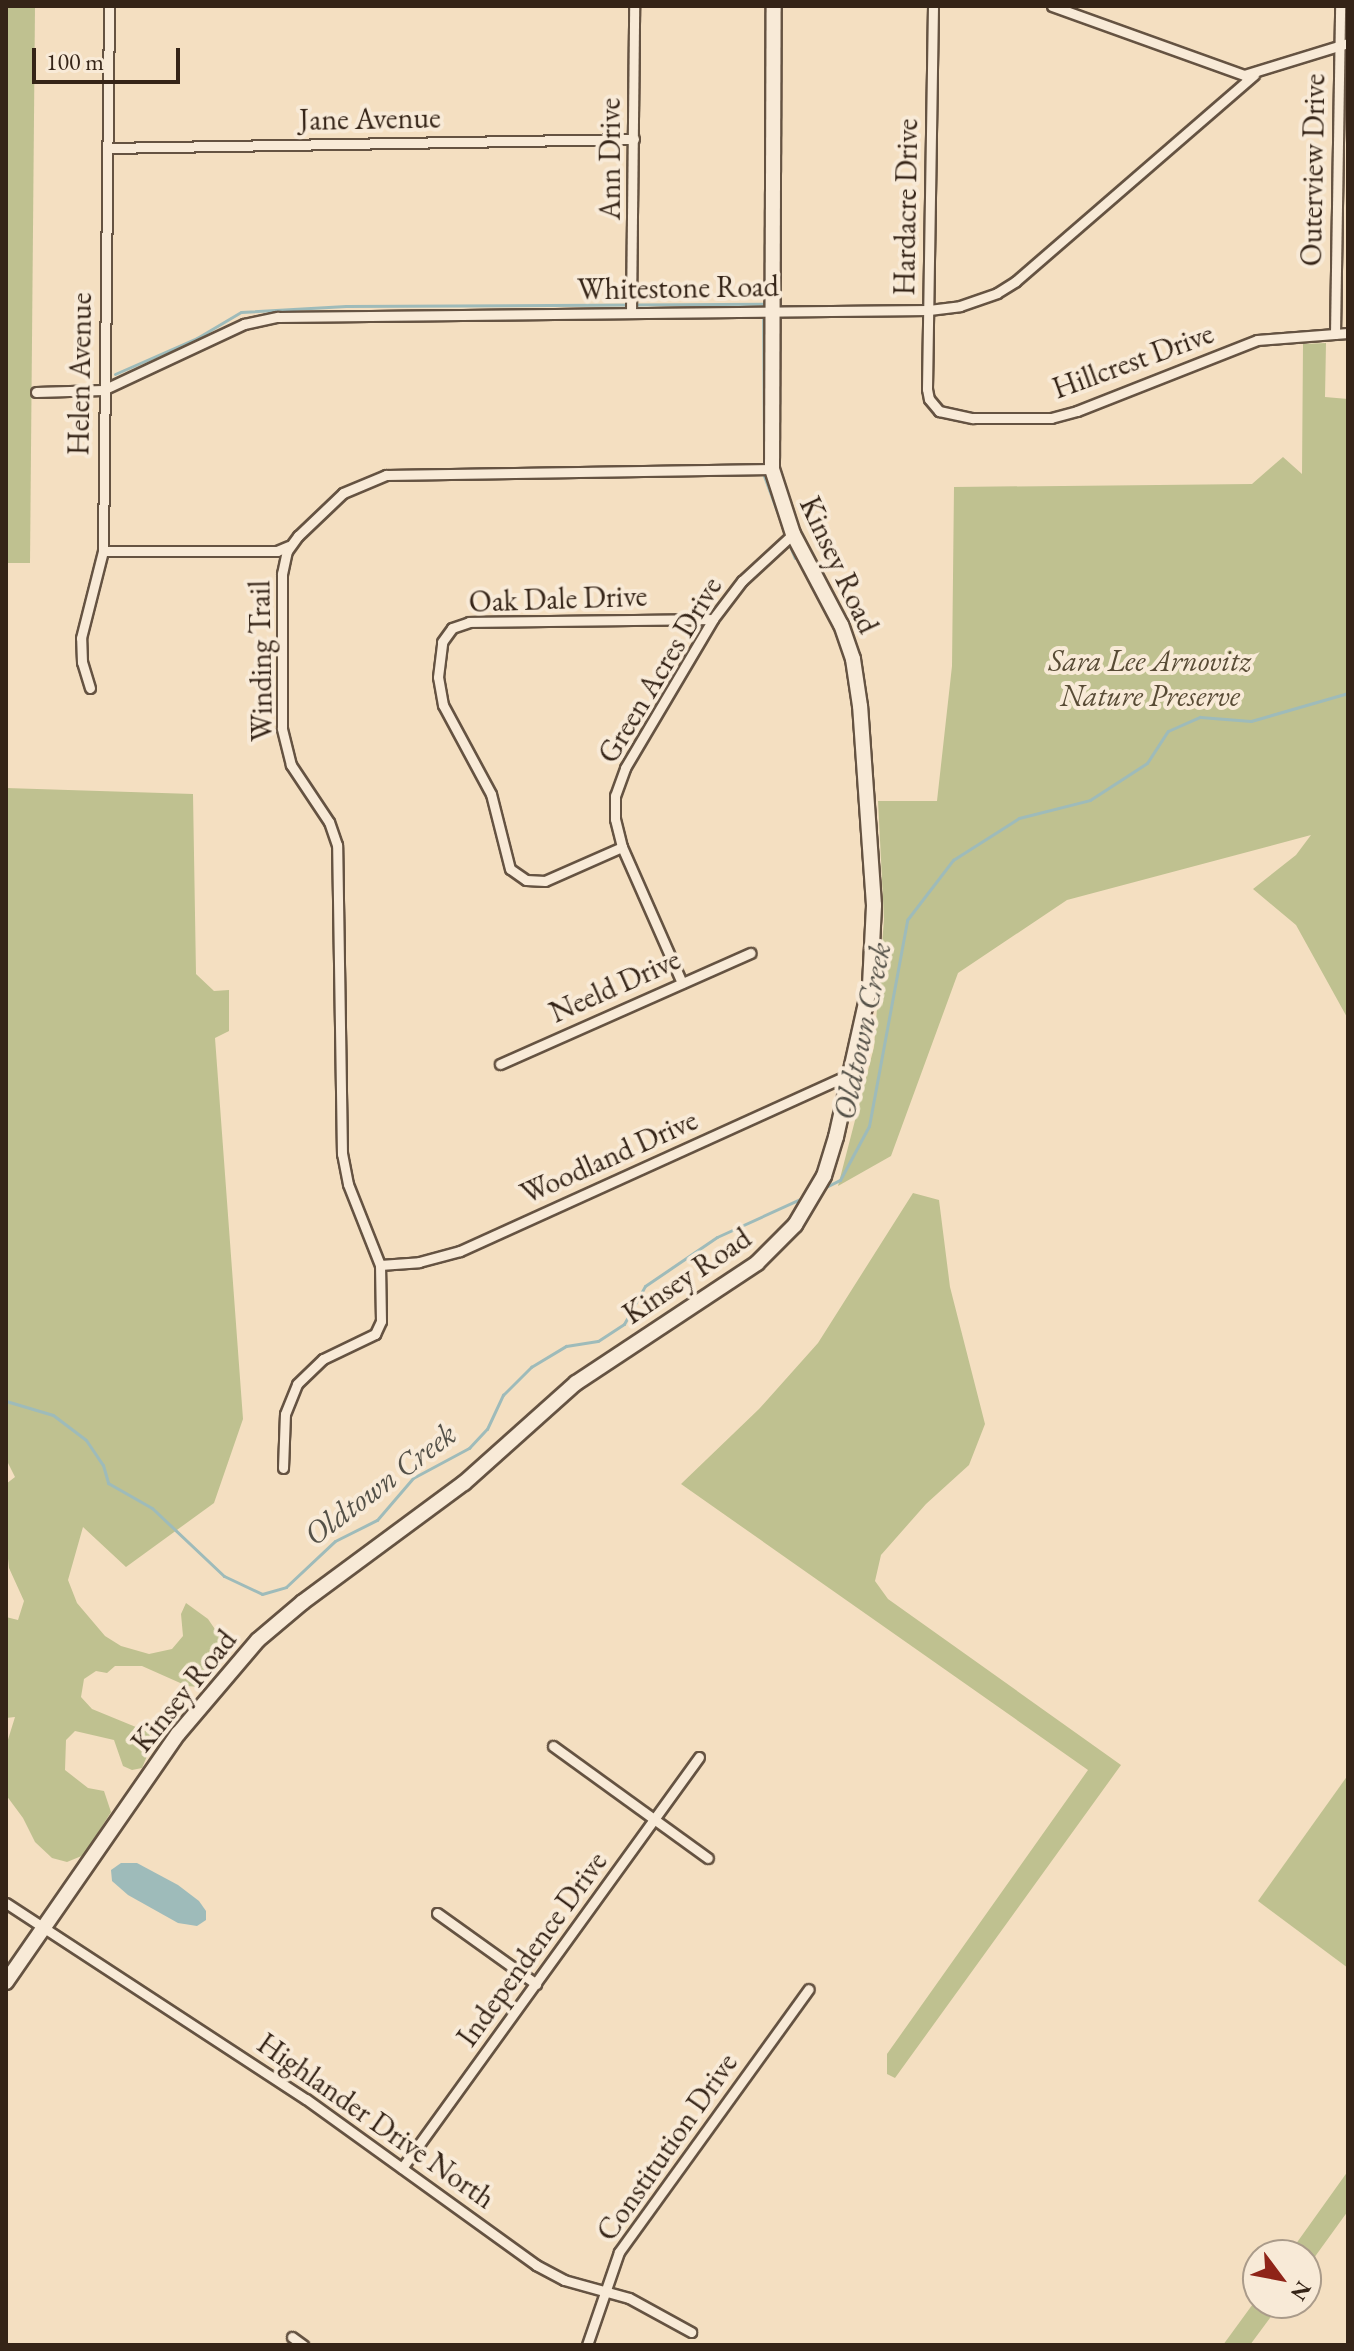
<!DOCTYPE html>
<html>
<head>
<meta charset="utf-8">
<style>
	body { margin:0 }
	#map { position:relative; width:1354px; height:2351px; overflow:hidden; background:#f4dfc1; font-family:"EB Garamond",serif }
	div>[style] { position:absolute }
	.green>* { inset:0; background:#bfc190 }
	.water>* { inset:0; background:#9ebbba }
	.stream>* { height:3px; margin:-1.5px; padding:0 1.5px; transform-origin:1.5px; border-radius:1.5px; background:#9ebbba }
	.roads { filter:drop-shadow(2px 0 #655342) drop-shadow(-2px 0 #655342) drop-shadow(0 2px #655342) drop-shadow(0 -2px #655342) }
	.street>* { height:9px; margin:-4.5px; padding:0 4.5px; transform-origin:4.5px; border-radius:4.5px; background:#f8ead7 }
	.secondary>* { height:14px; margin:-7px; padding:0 7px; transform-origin:7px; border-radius:7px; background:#f8ead7 }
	span { translate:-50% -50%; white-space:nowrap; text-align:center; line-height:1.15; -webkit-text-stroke:8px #f8ead7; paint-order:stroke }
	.street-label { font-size:30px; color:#352417 }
	.park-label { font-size:30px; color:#584b35; font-style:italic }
	.water-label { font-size:32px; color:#545148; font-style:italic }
	.frame { position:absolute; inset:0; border:8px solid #352417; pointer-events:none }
	.north { position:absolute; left:1242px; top:2239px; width:80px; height:80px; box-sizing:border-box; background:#f8ead7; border:2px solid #aa9b8a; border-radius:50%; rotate:122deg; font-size:22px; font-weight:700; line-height:32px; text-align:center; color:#352417 }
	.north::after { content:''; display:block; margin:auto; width:28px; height:36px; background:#8f2418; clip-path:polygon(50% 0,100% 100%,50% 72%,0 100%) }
	.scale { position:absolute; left:32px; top:48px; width:148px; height:36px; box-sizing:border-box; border:4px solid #352417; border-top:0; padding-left:10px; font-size:24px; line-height:28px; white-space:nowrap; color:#352417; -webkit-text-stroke:6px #f8ead7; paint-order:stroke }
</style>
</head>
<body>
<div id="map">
	<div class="green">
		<div style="clip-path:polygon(6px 6px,35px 6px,30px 563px,6px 563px)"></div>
		<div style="clip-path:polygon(1326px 343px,1325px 397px,1348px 399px,1348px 1019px,1296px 925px,1253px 889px,1296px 855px,1311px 835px,1067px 900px,958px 973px,891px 1156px,838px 1186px,874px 1047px,884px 919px,878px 801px,937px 801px,952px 666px,954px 487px,1252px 484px,1283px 457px,1302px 474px,1303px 344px)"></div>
		<div style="clip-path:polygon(6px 788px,193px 794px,196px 974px,214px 991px,229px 990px,229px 1031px,215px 1038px,243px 1419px,214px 1503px,126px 1567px,83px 1527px,68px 1580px,77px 1603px,105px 1636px,121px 1646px,149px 1654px,172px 1649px,183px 1636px,181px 1614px,186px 1603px,208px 1619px,221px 1638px,221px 1658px,211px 1676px,199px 1687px,187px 1686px,142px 1666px,115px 1666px,107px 1673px,96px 1671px,84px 1679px,81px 1697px,92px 1709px,148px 1732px,153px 1742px,142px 1768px,132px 1770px,123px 1766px,114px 1740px,75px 1731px,66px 1740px,65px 1770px,88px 1788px,104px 1791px,111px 1812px,84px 1855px,67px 1862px,52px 1858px,35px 1842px,23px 1818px,6px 1795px,6px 1746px,15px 1717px,6px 1718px,6px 1617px,18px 1620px,24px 1601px,9px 1568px,6px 1540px,6px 1484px,15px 1477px,6px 1459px)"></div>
		<div style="clip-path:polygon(913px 1193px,939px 1200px,950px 1287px,985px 1424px,969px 1465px,926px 1504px,881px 1555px,875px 1581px,888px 1599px,1121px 1765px,895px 2078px,887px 2074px,887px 2054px,1088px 1770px,681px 1484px,759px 1409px,818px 1343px)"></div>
		<div style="clip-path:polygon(1348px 1775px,1348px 1968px,1258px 1901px)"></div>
		<div style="clip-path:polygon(1348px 2171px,1348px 2211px,1306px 2269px,1306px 2255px,1288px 2255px)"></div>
		<div style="clip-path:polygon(1258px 2297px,1258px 2303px,1281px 2303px,1250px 2345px,1223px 2345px)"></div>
	</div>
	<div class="water">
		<div style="clip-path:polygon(121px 1863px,137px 1863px,178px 1885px,199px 1901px,206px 1911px,206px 1920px,197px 1926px,178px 1923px,128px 1895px,112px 1881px,111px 1870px)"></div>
	</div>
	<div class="stream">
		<div style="left:115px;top:374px;width:90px;rotate:-23.7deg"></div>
		<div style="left:197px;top:338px;width:51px;rotate:-30.6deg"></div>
		<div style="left:241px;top:312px;width:105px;rotate:-3.3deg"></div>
		<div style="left:346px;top:306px;width:417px;rotate:-0.3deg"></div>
		<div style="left:763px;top:304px;width:161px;rotate:89.6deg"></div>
		<div style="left:763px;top:473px;width:67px;rotate:69.9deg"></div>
		<div style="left:789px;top:544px;width:15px;rotate:67deg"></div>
		<div style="left:824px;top:1188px;width:18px;rotate:-27deg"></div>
		<div style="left:840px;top:1180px;width:61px;rotate:-61.8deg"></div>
		<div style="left:869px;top:1126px;width:209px;rotate:-79.5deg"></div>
		<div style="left:907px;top:920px;width:76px;rotate:-52.5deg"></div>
		<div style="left:953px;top:860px;width:78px;rotate:-32.5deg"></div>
		<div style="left:1019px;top:818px;width:73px;rotate:-14.2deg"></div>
		<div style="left:1090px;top:800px;width:68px;rotate:-33deg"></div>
		<div style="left:1147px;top:763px;width:38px;rotate:-57deg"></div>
		<div style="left:1168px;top:731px;width:35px;rotate:-24deg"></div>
		<div style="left:1200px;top:717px;width:51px;rotate:4.5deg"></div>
		<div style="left:1251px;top:721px;width:101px;rotate:-16.1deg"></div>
		<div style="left:6px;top:1401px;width:49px;rotate:16.6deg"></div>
		<div style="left:53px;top:1415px;width:41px;rotate:37.1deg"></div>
		<div style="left:86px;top:1440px;width:30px;rotate:56deg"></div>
		<div style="left:103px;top:1465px;width:19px;rotate:74deg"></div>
		<div style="left:108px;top:1483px;width:51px;rotate:29.6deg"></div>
		<div style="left:152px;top:1508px;width:99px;rotate:43.4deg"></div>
		<div style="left:224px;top:1576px;width:42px;rotate:25.3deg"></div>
		<div style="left:262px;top:1594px;width:25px;rotate:-16deg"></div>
		<div style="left:286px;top:1587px;width:67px;rotate:-43.2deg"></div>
		<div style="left:335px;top:1541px;width:47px;rotate:-26.6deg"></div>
		<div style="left:377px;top:1520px;width:55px;rotate:-49.4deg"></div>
		<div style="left:413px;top:1478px;width:64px;rotate:-28.2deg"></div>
		<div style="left:469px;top:1448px;width:26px;rotate:-47deg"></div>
		<div style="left:487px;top:1429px;width:38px;rotate:-65deg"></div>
		<div style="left:503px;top:1395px;width:40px;rotate:-45deg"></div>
		<div style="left:531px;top:1367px;width:41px;rotate:-31deg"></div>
		<div style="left:566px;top:1346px;width:32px;rotate:-9deg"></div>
		<div style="left:598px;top:1341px;width:31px;rotate:-33deg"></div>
		<div style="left:624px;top:1324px;width:43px;rotate:-61.1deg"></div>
		<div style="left:645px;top:1286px;width:87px;rotate:-34.2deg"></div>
		<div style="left:717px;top:1237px;width:99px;rotate:-24.5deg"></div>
	</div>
	<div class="roads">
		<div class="street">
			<div style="left:109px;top:6px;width:545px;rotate:90.63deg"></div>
			<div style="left:103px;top:551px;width:174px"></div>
			<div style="left:277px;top:551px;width:13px;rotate:-23deg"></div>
			<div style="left:933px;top:6px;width:383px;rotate:90.9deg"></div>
			<div style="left:927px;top:389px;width:10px;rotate:79deg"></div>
			<div style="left:929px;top:399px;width:16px;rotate:50deg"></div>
			<div style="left:939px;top:411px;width:35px;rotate:12deg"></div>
			<div style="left:973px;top:418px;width:78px"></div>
			<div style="left:1051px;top:418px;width:27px;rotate:-15deg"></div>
			<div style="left:1077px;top:411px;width:193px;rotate:-21.5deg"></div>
			<div style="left:1257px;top:340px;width:91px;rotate:-4.4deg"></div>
			<div style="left:1052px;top:6px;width:204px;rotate:19.8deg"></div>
			<div style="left:1244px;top:75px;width:109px;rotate:-17.1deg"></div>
			<div style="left:107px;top:148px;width:527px;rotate:-0.98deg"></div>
			<div style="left:631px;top:312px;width:306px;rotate:-89.4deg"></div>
			<div style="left:1335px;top:334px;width:328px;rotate:-89.1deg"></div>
			<div style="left:36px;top:392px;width:67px;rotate:-1.7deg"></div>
			<div style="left:103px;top:390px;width:156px;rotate:-25.1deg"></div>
			<div style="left:244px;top:324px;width:35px;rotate:-12deg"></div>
			<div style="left:278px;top:317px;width:651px;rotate:-0.62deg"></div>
			<div style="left:929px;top:310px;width:31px;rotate:-7deg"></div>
			<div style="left:960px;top:306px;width:39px;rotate:-19deg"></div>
			<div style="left:997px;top:293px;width:22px;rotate:-32deg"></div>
			<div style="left:1016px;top:281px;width:315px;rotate:-40.9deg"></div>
			<div style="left:90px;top:688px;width:27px;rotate:-107deg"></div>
			<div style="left:82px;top:662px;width:24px;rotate:-92deg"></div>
			<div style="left:81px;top:638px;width:90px;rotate:-75.8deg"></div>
			<div style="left:622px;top:847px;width:84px;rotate:156.2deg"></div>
			<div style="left:545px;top:881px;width:19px;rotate:-177deg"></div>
			<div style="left:526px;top:880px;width:19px;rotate:-145deg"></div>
			<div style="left:510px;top:869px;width:77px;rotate:-104.2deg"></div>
			<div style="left:491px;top:794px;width:101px;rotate:-118.3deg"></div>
			<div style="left:443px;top:705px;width:28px;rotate:-100deg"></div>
			<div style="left:438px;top:677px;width:35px;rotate:-83deg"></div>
			<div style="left:442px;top:642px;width:17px;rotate:-54deg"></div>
			<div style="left:452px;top:628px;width:18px;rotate:-19deg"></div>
			<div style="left:469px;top:622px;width:244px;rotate:-0.7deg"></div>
			<div style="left:682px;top:983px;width:149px;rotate:-113.8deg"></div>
			<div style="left:622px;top:847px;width:29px;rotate:-104deg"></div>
			<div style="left:615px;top:819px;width:23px;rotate:-90deg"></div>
			<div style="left:615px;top:796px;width:30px;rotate:-70deg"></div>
			<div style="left:625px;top:768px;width:173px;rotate:-59.4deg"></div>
			<div style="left:713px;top:619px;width:48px;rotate:-52.7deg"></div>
			<div style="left:742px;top:581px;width:69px;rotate:-42.7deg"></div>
			<div style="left:500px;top:1064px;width:274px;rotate:-23.9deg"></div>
			<div style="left:380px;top:1265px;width:39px;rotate:-4deg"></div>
			<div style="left:419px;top:1262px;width:42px;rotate:-15deg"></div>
			<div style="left:460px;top:1251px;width:431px;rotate:-24.4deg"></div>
			<div style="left:283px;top:1468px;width:54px;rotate:-87.9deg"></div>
			<div style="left:285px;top:1414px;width:32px;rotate:-68deg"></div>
			<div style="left:297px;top:1384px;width:36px;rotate:-44deg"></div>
			<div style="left:323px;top:1359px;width:58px;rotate:-25.7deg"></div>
			<div style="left:375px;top:1334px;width:14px;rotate:-65deg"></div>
			<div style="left:381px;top:1321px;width:56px;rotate:-91deg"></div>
			<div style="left:380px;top:1265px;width:87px;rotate:-111.6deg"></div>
			<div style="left:348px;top:1184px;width:31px;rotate:-101deg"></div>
			<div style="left:342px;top:1154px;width:309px;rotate:-90.9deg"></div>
			<div style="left:337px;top:845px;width:24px;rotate:-109deg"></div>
			<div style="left:329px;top:822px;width:69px;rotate:-123.7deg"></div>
			<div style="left:291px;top:765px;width:38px;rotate:-104deg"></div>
			<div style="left:282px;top:728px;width:154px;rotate:-90deg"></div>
			<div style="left:282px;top:574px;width:24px;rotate:-78deg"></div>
			<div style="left:287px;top:551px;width:19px;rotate:-54deg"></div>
			<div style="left:298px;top:536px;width:62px;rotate:-43.7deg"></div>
			<div style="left:343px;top:493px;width:47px;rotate:-22.7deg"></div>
			<div style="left:386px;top:475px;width:386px;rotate:-0.9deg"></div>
			<div style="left:553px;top:1746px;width:191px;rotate:35.9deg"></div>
			<div style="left:6px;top:1903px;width:358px;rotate:33.2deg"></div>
			<div style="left:306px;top:2099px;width:284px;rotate:35.8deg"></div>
			<div style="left:536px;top:2265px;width:32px;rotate:28deg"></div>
			<div style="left:564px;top:2280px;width:67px;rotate:15.5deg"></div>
			<div style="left:629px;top:2298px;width:71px;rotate:28.7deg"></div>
			<div style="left:437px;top:1913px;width:122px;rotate:35.6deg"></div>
			<div style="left:402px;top:2168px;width:507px;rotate:-54.15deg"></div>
			<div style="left:292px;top:2337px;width:14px;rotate:36deg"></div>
			<div style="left:587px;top:2345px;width:98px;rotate:-71deg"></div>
			<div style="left:619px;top:2252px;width:324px;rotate:-54.2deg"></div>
		</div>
		<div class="secondary">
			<div style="left:6px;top:1982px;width:302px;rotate:-55.3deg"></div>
			<div style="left:178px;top:1734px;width:123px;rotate:-49.6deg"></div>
			<div style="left:258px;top:1640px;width:59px;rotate:-40.2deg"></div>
			<div style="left:303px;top:1602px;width:200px;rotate:-36.5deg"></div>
			<div style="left:464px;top:1483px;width:150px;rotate:-41.8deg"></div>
			<div style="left:576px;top:1383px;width:217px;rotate:-33.5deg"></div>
			<div style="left:757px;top:1263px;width:54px;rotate:-45deg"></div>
			<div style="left:795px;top:1225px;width:57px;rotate:-59.4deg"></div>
			<div style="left:824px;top:1176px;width:41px;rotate:-72.9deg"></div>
			<div style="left:836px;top:1137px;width:156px;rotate:-77.4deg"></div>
			<div style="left:870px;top:985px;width:80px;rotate:-87.1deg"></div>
			<div style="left:874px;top:905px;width:199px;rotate:-94deg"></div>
			<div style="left:860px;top:706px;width:48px;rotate:-98.5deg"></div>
			<div style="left:853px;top:659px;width:36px;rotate:-109deg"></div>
			<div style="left:841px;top:625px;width:103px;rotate:-117.8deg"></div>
			<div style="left:793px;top:534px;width:68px;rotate:-107.9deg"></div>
			<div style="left:772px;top:469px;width:463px;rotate:-89.8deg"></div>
		</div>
	</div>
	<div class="street-label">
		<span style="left:370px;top:119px;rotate:-1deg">Jane Avenue</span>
		<span style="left:610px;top:159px;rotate:-90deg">Ann Drive</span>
		<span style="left:1313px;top:170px;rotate:-89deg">Outerview Drive</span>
		<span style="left:906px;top:207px;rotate:-89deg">Hardacre Drive</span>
		<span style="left:678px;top:288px;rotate:-1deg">Whitestone Road</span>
		<span style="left:1133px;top:361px;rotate:-20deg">Hillcrest Drive</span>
		<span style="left:80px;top:374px;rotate:-89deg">Helen Avenue</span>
		<span style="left:839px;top:565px;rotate:65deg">Kinsey Road</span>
		<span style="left:558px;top:599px;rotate:-2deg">Oak Dale Drive</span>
		<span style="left:261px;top:661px;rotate:-91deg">Winding Trail</span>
		<span style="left:660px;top:670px;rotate:-59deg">Green Acres Drive</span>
		<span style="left:615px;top:986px;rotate:-24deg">Neeld Drive</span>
		<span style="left:609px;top:1157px;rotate:-24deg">Woodland Drive</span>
		<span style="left:687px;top:1276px;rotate:-34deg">Kinsey Road</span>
		<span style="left:184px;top:1691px;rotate:-51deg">Kinsey Road</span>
		<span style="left:532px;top:1949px;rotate:-54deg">Independence Drive</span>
		<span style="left:376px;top:2121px;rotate:35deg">Highlander Drive North</span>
		<span style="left:667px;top:2147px;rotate:-55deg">Constitution Drive</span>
	</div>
	<div class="park-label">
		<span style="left:1150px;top:678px">Sara Lee Arnovitz<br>Nature Preserve</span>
	</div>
	<div class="water-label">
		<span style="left:862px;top:1031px;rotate:-78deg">Oldtown Creek</span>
		<span style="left:380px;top:1484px;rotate:-37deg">Oldtown Creek</span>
	</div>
	<div class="frame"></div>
	<div class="north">N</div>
	<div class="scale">100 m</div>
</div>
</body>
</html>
